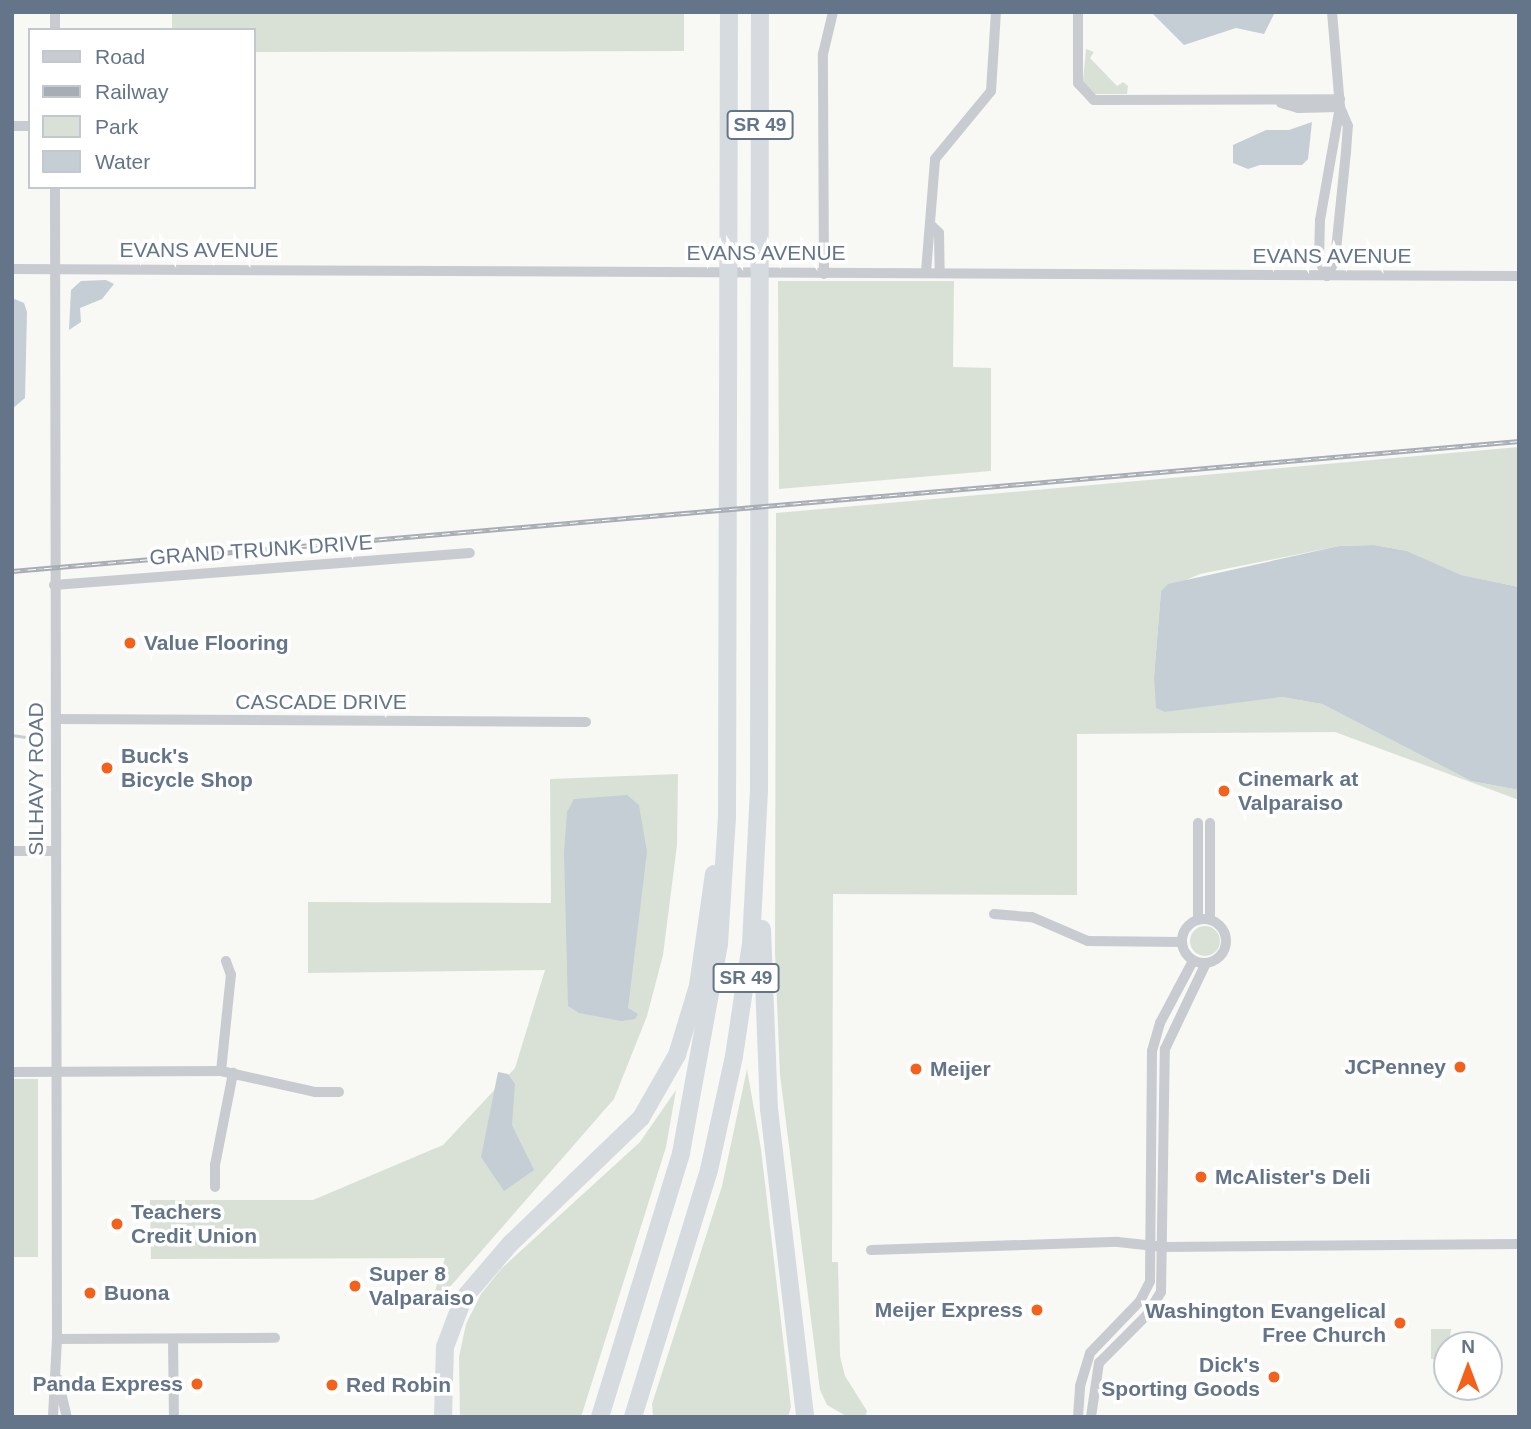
<!DOCTYPE html>
<html>
<head>
<meta charset="utf-8">
<style>
	body { margin:0 }
	#map { position:relative; width:1531px; height:1429px; overflow:hidden; background:#f8f8f5; font-family:Arial,sans-serif }
	div>[style] { position:absolute }
	.green>* { inset:0; background:#d9e1d6; transform-origin:0 0 }
	.round { border-radius:50% }
	.water>* { inset:0; background:#c4ced4 }
	.stream>* { height:2.5px; margin:-1.25px; padding:0 1.25px; transform-origin:1.25px; border-radius:1.25px; background:#c4ced4 }
	.minor>* { height:10px; margin:-5px; padding:0 5px; transform-origin:5px; border-radius:5px; background:#c8cbcf }
	.minor>.ring { margin:-5px; padding:0; box-sizing:content-box; background:none; border:10px solid #c8cbcf; border-radius:50% }
	.highway>* { height:18px; margin:-9px; padding:0 9px; transform-origin:9px; border-radius:9px; background:#d6dbe0 }
	.rail>* { height:5px; margin-top:-2.5px; transform-origin:0; background:repeating-linear-gradient(90deg,#fff 0 8px,#a7adb4 0 16px); box-sizing:border-box; border-block:2px solid #a7adb4 }
	.dots>* { width:19px; height:19px; translate:-50% -50%; box-sizing:border-box; border:4px solid #fff; border-radius:50% }
	span { translate:-50% -50%; white-space:nowrap; text-align:center; line-height:1.15; -webkit-text-stroke:7px #fff; paint-order:stroke }
	.shield-label span { padding:2px 5px; background:#fff; border:2px solid; border-radius:5px; -webkit-text-stroke-width:0 }
	.shield-label { font-size:19px; color:#647589; font-weight:700 }
	.street-label { font-size:21px; color:#647589 }
	.poi-label { font-size:21px; color:#647589; font-weight:700 }
	.left { translate:0 -50%; text-align:left }
	.right { translate:-100% -50%; text-align:right }
	.frame { position:absolute; inset:0; border:14px solid #647589; pointer-events:none }
	.legend { position:absolute; left:28px; top:28px; width:228px; height:161px; box-sizing:border-box; background:#fff; border:2px solid #c1c8d0; margin:0; padding:9px 12px; list-style:none; font-size:21px; color:#647589 }
	.legend li { display:flex; align-items:center; gap:14px; height:35px }
	.legend b { width:35px; border:2px solid #c1c8d0 }
	.north { position:absolute; left:1433px; top:1331px; width:70px; height:70px; box-sizing:border-box; background:#fff; border:2px solid #c1c8d0; border-radius:50%; rotate:0deg; font-size:19px; font-weight:700; line-height:28px; text-align:center; color:#647589 }
	.north::after { content:''; display:block; margin:auto; width:24px; height:32px; background:#f3611a; clip-path:polygon(50% 0,100% 100%,50% 72%,0 100%) }
</style>
</head>
<body>
<div id="map">
	<div class="green">
		<div style="clip-path:polygon(172px 12px,684px 12px,684px 51px,254px 52px,254px 30px,172px 30px)"></div>
		<div style="clip-path:polygon(1086px 49px,1094px 52px,1090px 58px,1117px 86px,1123px 82px,1128px 86px,1127px 94px,1093px 94px,1083px 81px)"></div>
		<div style="clip-path:polygon(778px 281px,954px 281px,953px 367px,991px 368px,991px 471px,779px 489px)"></div>
		<div style="clip-path:polygon(1519px 447px,1519px 587px,1460px 575px,1407px 551px,1374px 545px,1339px 546px,1200px 574px,1161px 591px,1154px 677px,1165px 712px,1250px 698px,1282px 697px,1322px 704px,1471px 781px,1519px 790px,1519px 800px,1335px 732px,1077px 734px,1077px 895px,833px 894px,832px 1262px,838px 1262px,840px 1356px,845px 1376px,867px 1411px,865px 1417px,848px 1417px,827px 1405px,820px 1390px,780px 1075px,775px 952px,776px 513px)"></div>
		<div style="clip-path:polygon(678px 774px,677px 845px,663px 955px,647px 1016px,614px 1099px,429px 1311px,445px 1258px,151px 1259px,150px 1200px,313px 1200px,443px 1145px,515px 1068px,545px 970px,308px 973px,308px 902px,551px 903px,550px 779px)"></div>
		<div class="round" style="left:1190px;top:926px;width:30px;height:30px"></div>
		<div style="clip-path:polygon(747px 1069px,761px 1149px,791px 1407px,788px 1417px,653px 1417px,652px 1404px,722px 1186px)"></div>
		<div style="left:12px;top:1079px;width:26px;height:178px"></div>
		<div style="clip-path:polygon(676px 1090px,666px 1147px,581px 1417px,460px 1417px,459px 1357px,466px 1324px,481px 1294px,501px 1269px,640px 1142px)"></div>
		<div style="clip-path:polygon(1431px 1329px,1451px 1329px,1447px 1359px,1431px 1359px)"></div>
	</div>
	<div class="water">
		<div style="clip-path:polygon(1151px 12px,1275px 12px,1264px 34px,1236px 28px,1184px 45px)"></div>
		<div style="clip-path:polygon(1312px 122px,1308px 159px,1302px 165px,1260px 165px,1248px 169px,1233px 163px,1233px 145px,1266px 130px,1289px 130px)"></div>
		<div style="clip-path:polygon(106px 280px,114px 284px,102px 299px,80px 308px,81px 322px,69px 330px,71px 290px,81px 281px)"></div>
		<div style="clip-path:polygon(12px 298px,24px 303px,27px 312px,25px 398px,12px 409px)"></div>
		<div style="clip-path:polygon(1374px 545px,1407px 551px,1461px 575px,1519px 587px,1519px 790px,1471px 781px,1322px 704px,1282px 697px,1165px 712px,1156px 708px,1154px 677px,1161px 591px,1168px 584px,1339px 546px)"></div>
		<div style="clip-path:polygon(627px 795px,639px 805px,647px 852px,628px 1008px,638px 1014px,635px 1019px,621px 1021px,579px 1013px,568px 1006px,564px 853px,567px 812px,574px 799px)"></div>
		<div style="clip-path:polygon(498px 1072px,508px 1074px,515px 1084px,512px 1125px,534px 1170px,504px 1191px,481px 1157px)"></div>
	</div>
	<div class="stream">
		<div style="left:12px;top:735px;width:15px;rotate:8deg"></div>
	</div>
	<div class="minor">
		<div style="left:1078px;top:12px;width:71px;rotate:90deg"></div>
		<div style="left:1078px;top:83px;width:23px;rotate:47deg"></div>
		<div style="left:1094px;top:100px;width:246px;rotate:-0.2deg"></div>
		<div style="left:55px;top:30px;width:18px;rotate:-90deg"></div>
		<div style="left:1281px;top:103px;width:18px;rotate:16deg"></div>
		<div style="left:1298px;top:108px;width:42px;rotate:-1.4deg"></div>
		<div style="left:12px;top:126px;width:18px"></div>
		<div style="left:932px;top:226px;width:10px;rotate:45deg"></div>
		<div style="left:939px;top:233px;width:39px;rotate:89deg"></div>
		<div style="left:12px;top:269px;width:1507px;rotate:0.27deg"></div>
		<div style="left:926px;top:272px;width:113px;rotate:-85.4deg"></div>
		<div style="left:935px;top:159px;width:88px;rotate:-50.5deg"></div>
		<div style="left:991px;top:91px;width:79px;rotate:-86.4deg"></div>
		<div style="left:824px;top:274px;width:220px;rotate:-90.3deg"></div>
		<div style="left:823px;top:54px;width:43px;rotate:-76.6deg"></div>
		<div style="left:1327px;top:276px;width:18px;rotate:-117deg"></div>
		<div style="left:1319px;top:260px;width:40px;rotate:-88.6deg"></div>
		<div style="left:1320px;top:220px;width:115px;rotate:-80deg"></div>
		<div style="left:1340px;top:107px;width:95px;rotate:-94.8deg"></div>
		<div style="left:1327px;top:276px;width:18px;rotate:-63deg"></div>
		<div style="left:1335px;top:260px;width:109px;rotate:-84.2deg"></div>
		<div style="left:1346px;top:152px;width:26px;rotate:-86deg"></div>
		<div style="left:1348px;top:126px;width:21px;rotate:-113deg"></div>
		<div style="left:54px;top:585px;width:417px;rotate:-4.4deg"></div>
		<div style="left:56px;top:719px;width:530px;rotate:0.32deg"></div>
		<div style="left:1198px;top:823px;width:97px;rotate:90deg"></div>
		<div style="left:12px;top:851px;width:43px"></div>
		<div style="left:994px;top:914px;width:38px;rotate:5deg"></div>
		<div style="left:1032px;top:917px;width:61px;rotate:23.2deg"></div>
		<div style="left:1088px;top:941px;width:94px;rotate:0.6deg"></div>
		<div class="ring" style="left:1182px;top:919px;width:34px;height:34px"></div>
		<div style="left:1210px;top:920px;width:97px;rotate:-90deg"></div>
		<div style="left:221px;top:1071px;width:97px;rotate:-84.1deg"></div>
		<div style="left:231px;top:975px;width:15px;rotate:-110deg"></div>
		<div style="left:12px;top:1072px;width:209px;rotate:-0.3deg"></div>
		<div style="left:221px;top:1071px;width:96px;rotate:12.6deg"></div>
		<div style="left:315px;top:1092px;width:24px"></div>
		<div style="left:215px;top:1187px;width:22px;rotate:-90deg"></div>
		<div style="left:215px;top:1165px;width:94px;rotate:-78.9deg"></div>
		<div style="left:871px;top:1250px;width:247px;rotate:-1.9deg"></div>
		<div style="left:1118px;top:1242px;width:46px;rotate:6.2deg"></div>
		<div style="left:1164px;top:1247px;width:355px;rotate:-0.5deg"></div>
		<div style="left:57px;top:1339px;width:218px;rotate:-0.3deg"></div>
		<div style="left:173px;top:1339px;width:78px;rotate:89.3deg"></div>
		<div style="left:58px;top:1379px;width:39px;rotate:77deg"></div>
		<div style="left:53px;top:1417px;width:78px;rotate:-87.1deg"></div>
		<div style="left:57px;top:1339px;width:1152px;rotate:-90.1deg"></div>
		<div style="left:1078px;top:1417px;width:31px;rotate:-86deg"></div>
		<div style="left:1080px;top:1386px;width:34px;rotate:-73deg"></div>
		<div style="left:1090px;top:1353px;width:72px;rotate:-46.1deg"></div>
		<div style="left:1140px;top:1301px;width:22px;rotate:-63deg"></div>
		<div style="left:1150px;top:1281px;width:230px;rotate:-89.5deg"></div>
		<div style="left:1152px;top:1051px;width:29px;rotate:-74deg"></div>
		<div style="left:1160px;top:1023px;width:70px;rotate:-62deg"></div>
		<div style="left:1091px;top:1417px;width:55px;rotate:-81.6deg"></div>
		<div style="left:1099px;top:1363px;width:66px;rotate:-45deg"></div>
		<div style="left:1146px;top:1316px;width:28px;rotate:-58deg"></div>
		<div style="left:1161px;top:1292px;width:243px;rotate:-89.1deg"></div>
		<div style="left:1165px;top:1049px;width:95px;rotate:-64.5deg"></div>
	</div>
	<div class="highway">
		<div style="left:762px;top:929px;width:180px;rotate:87.8deg"></div>
		<div style="left:769px;top:1109px;width:310px;rotate:83.3deg"></div>
		<div style="left:443px;top:1417px;width:70px;rotate:-88.4deg"></div>
		<div style="left:445px;top:1347px;width:51px;rotate:-69.4deg"></div>
		<div style="left:463px;top:1299px;width:72px;rotate:-49.5deg"></div>
		<div style="left:510px;top:1244px;width:182px;rotate:-43.9deg"></div>
		<div style="left:641px;top:1118px;width:73px;rotate:-60.3deg"></div>
		<div style="left:677px;top:1055px;width:72px;rotate:-73.1deg"></div>
		<div style="left:698px;top:986px;width:113px;rotate:-81.9deg"></div>
		<div style="left:600px;top:1417px;width:276px;rotate:-72.9deg"></div>
		<div style="left:681px;top:1153px;width:212px;rotate:-79.7deg"></div>
		<div style="left:719px;top:944px;width:127px;rotate:-86.4deg"></div>
		<div style="left:727px;top:817px;width:805px;rotate:-89.86deg"></div>
		<div style="left:633px;top:1417px;width:258px;rotate:-72.9deg"></div>
		<div style="left:709px;top:1170px;width:117px;rotate:-77.6deg"></div>
		<div style="left:734px;top:1056px;width:114px;rotate:-81.4deg"></div>
		<div style="left:751px;top:943px;width:154px;rotate:-87deg"></div>
		<div style="left:759px;top:789px;width:777px;rotate:-89.93deg"></div>
	</div>
	<div class="rail">
		<div style="left:12px;top:571px;width:1513px;rotate:-4.93deg"></div>
	</div>
	<div class="dots">
		<div style="left:130px;top:643px;background:#f3611a"></div>
		<div style="left:107px;top:768px;background:#f3611a"></div>
		<div style="left:1224px;top:791px;background:#f3611a"></div>
		<div style="left:1460px;top:1067px;background:#f3611a"></div>
		<div style="left:916px;top:1069px;background:#f3611a"></div>
		<div style="left:1201px;top:1177px;background:#f3611a"></div>
		<div style="left:117px;top:1224px;background:#f3611a"></div>
		<div style="left:355px;top:1286px;background:#f3611a"></div>
		<div style="left:90px;top:1293px;background:#f3611a"></div>
		<div style="left:1037px;top:1310px;background:#f3611a"></div>
		<div style="left:1400px;top:1323px;background:#f3611a"></div>
		<div style="left:1274px;top:1377px;background:#f3611a"></div>
		<div style="left:197px;top:1384px;background:#f3611a"></div>
		<div style="left:332px;top:1385px;background:#f3611a"></div>
	</div>
	<div class="shield-label">
		<span style="left:760px;top:125px">SR 49</span>
		<span style="left:746px;top:978px">SR 49</span>
	</div>
	<div class="street-label">
		<span style="left:199px;top:250px">EVANS AVENUE</span>
		<span style="left:766px;top:253px">EVANS AVENUE</span>
		<span style="left:1332px;top:256px">EVANS AVENUE</span>
		<span style="left:261px;top:550px;rotate:-4deg">GRAND TRUNK DRIVE</span>
		<span style="left:321px;top:702px">CASCADE DRIVE</span>
		<span style="left:36px;top:779px;rotate:-90deg">SILHAVY ROAD</span>
	</div>
	<div class="poi-label">
		<span class="left" style="left:144px;top:643px">Value Flooring</span>
		<span class="left" style="left:121px;top:768px">Buck's<br>Bicycle Shop</span>
		<span class="left" style="left:1238px;top:791px">Cinemark at<br>Valparaiso</span>
		<span class="right" style="left:1446px;top:1067px">JCPenney</span>
		<span class="left" style="left:930px;top:1069px">Meijer</span>
		<span class="left" style="left:1215px;top:1177px">McAlister's Deli</span>
		<span class="left" style="left:131px;top:1224px">Teachers<br>Credit Union</span>
		<span class="left" style="left:369px;top:1286px">Super 8<br>Valparaiso</span>
		<span class="left" style="left:104px;top:1293px">Buona</span>
		<span class="right" style="left:1023px;top:1310px">Meijer Express</span>
		<span class="right" style="left:1386px;top:1323px">Washington Evangelical<br>Free Church</span>
		<span class="right" style="left:1260px;top:1377px">Dick's<br>Sporting Goods</span>
		<span class="right" style="left:183px;top:1384px">Panda Express</span>
		<span class="left" style="left:346px;top:1385px">Red Robin</span>
	</div>
	<div class="frame"></div>
	<ul class="legend">
	<li><b style="height:9px;background:#c8cbcf"></b>Road</li>
	<li><b style="height:9px;background:#a7adb4"></b>Railway</li>
	<li><b style="height:19px;background:#d9e1d6"></b>Park</li>
	<li><b style="height:19px;background:#c4ced4"></b>Water</li>
	</ul>
	<div class="north">N</div>
</div>
</body>
</html>
